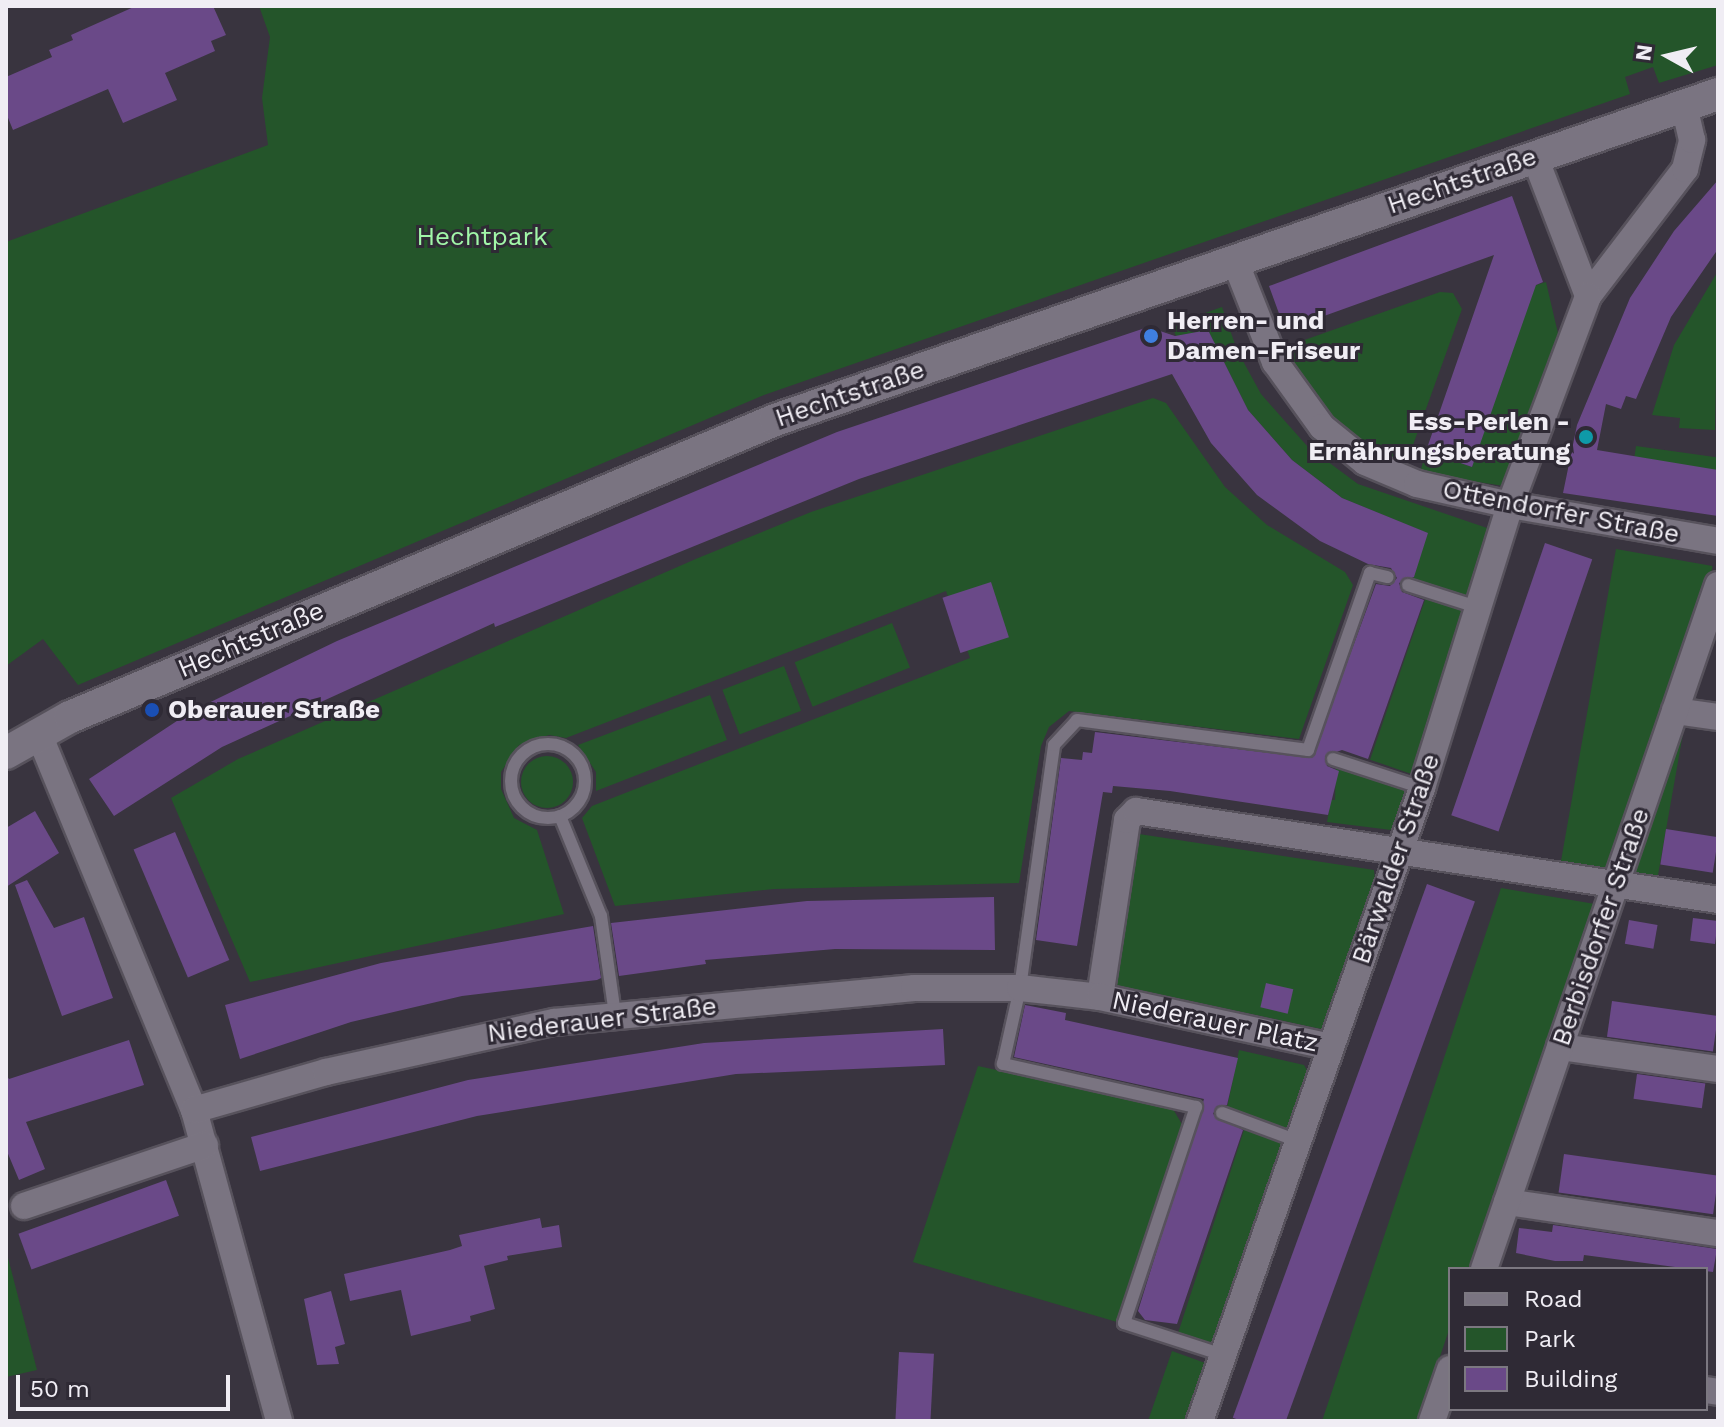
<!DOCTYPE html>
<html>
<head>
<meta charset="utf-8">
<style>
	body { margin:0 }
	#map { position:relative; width:1724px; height:1427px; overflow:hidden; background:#39343f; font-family:"Work Sans",sans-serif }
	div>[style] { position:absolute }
	.green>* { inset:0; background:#24552a; transform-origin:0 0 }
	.round { border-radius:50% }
	.building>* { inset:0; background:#6a4988; transform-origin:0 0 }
	.roads { filter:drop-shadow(2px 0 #57525c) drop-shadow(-2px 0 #57525c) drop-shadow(0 2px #57525c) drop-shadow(0 -2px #57525c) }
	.service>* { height:12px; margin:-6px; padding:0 6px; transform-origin:6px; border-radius:6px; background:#7a7481 }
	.service>.ring { margin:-6px; padding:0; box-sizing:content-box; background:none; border:12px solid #7a7481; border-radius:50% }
	.minor>* { height:26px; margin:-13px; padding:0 13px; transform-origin:13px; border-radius:13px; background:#7a7481 }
	.tertiary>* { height:32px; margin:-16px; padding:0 16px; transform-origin:16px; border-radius:16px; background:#7a7481 }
	.dots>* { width:22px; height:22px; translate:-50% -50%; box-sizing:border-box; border:4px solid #2f2a35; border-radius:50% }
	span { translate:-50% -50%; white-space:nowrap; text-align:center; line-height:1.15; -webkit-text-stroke:6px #2f2a35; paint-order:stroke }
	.street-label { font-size:26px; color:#f0edf4 }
	.park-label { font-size:26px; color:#a1f6a8 }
	.poi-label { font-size:26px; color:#f0edf4; font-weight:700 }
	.left { translate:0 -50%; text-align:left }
	.right { translate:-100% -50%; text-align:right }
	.frame { position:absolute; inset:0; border:8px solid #f0edf4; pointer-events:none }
	.legend { position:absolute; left:1448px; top:1267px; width:260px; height:144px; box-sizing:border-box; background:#2f2a35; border:2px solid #7c7881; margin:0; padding:10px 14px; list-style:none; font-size:24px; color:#f0edf4 }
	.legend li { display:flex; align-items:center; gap:16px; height:40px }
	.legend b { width:40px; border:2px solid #7c7881 }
	.north { position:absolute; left:1628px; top:16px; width:80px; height:80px; -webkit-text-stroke:6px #2f2a35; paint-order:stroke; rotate:278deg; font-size:22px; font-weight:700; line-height:32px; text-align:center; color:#f0edf4 }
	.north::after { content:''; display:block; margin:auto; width:28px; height:36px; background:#f0edf4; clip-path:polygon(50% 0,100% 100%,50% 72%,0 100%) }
	.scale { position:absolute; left:16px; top:1375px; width:214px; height:36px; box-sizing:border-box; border:4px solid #f0edf4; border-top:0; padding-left:10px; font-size:24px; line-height:28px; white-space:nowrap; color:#f0edf4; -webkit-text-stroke:6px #2f2a35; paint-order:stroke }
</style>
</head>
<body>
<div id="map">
	<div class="green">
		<div style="clip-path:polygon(259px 6px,1718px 6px,1718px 65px,1659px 83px,1653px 67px,1625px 77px,1630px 94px,764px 395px,78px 685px,43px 639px,6px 666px,6px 242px,268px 145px,262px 98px,270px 37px)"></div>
		<div style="clip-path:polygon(1718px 271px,1715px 430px,1679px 428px,1680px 418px,1652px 415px,1674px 345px)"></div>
		<div style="clip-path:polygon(1546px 282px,1560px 342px,1504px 486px,1420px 473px,1426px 451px,1472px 467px,1524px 289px)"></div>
		<div style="clip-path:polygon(1440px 292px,1453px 293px,1462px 309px,1404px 470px,1334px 426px,1279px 349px)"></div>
		<div style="clip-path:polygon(1222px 307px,1237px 350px,1261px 394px,1308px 447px,1358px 484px,1493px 530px,1470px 598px,1413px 579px,1427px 533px,1342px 498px,1292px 460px,1248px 410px,1208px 330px,1176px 336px,1171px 325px)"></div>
		<div style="clip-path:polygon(1153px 398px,1166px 403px,1225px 487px,1267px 525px,1345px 572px,1353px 585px,1299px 739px,1069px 711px,1049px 727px,1041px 746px,1019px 883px,774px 889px,615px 906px,582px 818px,592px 806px,970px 658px,946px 591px,566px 738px,549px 735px,519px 745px,501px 772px,501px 789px,514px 818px,537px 830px,564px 914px,250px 982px,171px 798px,238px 759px,698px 558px,811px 512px)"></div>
		<div style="left:1636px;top:446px;width:83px;height:13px;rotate:8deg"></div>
		<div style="left:1616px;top:549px;width:98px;height:317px;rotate:10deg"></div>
		<div style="left:1426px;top:597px;width:43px;height:172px;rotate:19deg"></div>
		<div style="left:892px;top:623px;width:48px;height:105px;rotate:68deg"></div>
		<div style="left:784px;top:666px;width:48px;height:66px;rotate:69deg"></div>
		<div style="clip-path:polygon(710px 695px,727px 740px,596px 791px,596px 772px,578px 745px)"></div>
		<div class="round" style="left:521px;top:756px;width:52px;height:52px"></div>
		<div style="clip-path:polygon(1336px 767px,1407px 791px,1391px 830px,1327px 822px,1331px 800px,1335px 800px)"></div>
		<div style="clip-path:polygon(1139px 834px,1374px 870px,1375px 881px,1329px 1022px,1321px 1029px,1116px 985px)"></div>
		<div style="clip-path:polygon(1501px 888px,1595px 904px,1470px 1269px,1450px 1269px,1450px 1327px,1418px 1421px,1322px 1421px)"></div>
		<div style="clip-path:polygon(1239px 1050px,1304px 1065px,1308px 1072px,1291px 1130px,1227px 1108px)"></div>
		<div style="clip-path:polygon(978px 1066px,1173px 1109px,1183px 1126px,1117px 1322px,913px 1262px)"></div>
		<div style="left:1244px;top:1130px;width:43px;height:216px;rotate:18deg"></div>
		<div style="clip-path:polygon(6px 1250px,37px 1370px,6px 1377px)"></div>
		<div style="clip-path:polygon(1172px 1351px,1208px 1364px,1188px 1421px,1148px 1421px)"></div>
	</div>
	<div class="building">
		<div style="clip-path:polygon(136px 6px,213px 6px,226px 35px,211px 41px,215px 51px,165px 73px,177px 100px,123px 123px,108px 89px,13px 130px,6px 113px,6px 77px,52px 57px,49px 50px,73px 40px,71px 35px)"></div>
		<div style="clip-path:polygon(1718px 180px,1718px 249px,1671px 317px,1636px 399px,1626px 396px,1621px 409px,1606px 404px,1597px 450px,1718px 470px,1718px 516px,1563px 493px,1577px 425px,1630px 298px,1674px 231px)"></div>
		<div style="clip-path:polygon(1512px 196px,1543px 282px,1536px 285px,1472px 467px,1426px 451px,1494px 255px,1285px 330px,1269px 286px)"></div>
		<div style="clip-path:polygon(1148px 327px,1175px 336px,1208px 330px,1248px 410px,1292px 460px,1342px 498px,1428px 533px,1414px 577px,1399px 583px,1402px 592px,1424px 600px,1368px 759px,1342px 750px,1325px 756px,1327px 766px,1339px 771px,1328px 815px,1170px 791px,1113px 786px,1112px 793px,1103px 792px,1077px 946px,1036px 940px,1061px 758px,1082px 760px,1083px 752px,1092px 753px,1095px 732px,1312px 758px,1376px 584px,1390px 586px,1397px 578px,1391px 568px,1368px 564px,1320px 541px,1257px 495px,1211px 443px,1172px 374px,859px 479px,495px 627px,494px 623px,222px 747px,114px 816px,89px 779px,192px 711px,337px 641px,837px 432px)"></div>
		<div style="left:1545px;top:543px;width:50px;height:288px;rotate:19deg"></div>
		<div style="left:991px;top:582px;width:58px;height:51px;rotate:72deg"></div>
		<div style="clip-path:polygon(35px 811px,59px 853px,6px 887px,6px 828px)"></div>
		<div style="left:1666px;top:829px;width:53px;height:36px;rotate:9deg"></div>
		<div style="left:175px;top:832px;width:139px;height:45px;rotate:67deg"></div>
		<div style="clip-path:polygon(27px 880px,54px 928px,84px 917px,113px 998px,62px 1016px,15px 885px)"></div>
		<div style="left:1427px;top:884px;width:51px;height:568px;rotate:20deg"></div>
		<div style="clip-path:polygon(994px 897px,995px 950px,835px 949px,705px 960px,706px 964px,619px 976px,611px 923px,807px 901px)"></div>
		<div style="left:1693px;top:918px;width:25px;height:23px;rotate:7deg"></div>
		<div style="left:1629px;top:920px;width:29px;height:24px;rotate:10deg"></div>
		<div style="clip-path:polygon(593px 926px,601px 978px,597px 980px,462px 996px,351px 1022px,240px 1059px,225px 1005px,381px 963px)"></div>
		<div style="left:1266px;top:983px;width:28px;height:25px;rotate:13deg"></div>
		<div style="left:1612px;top:1001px;width:107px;height:36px;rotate:8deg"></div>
		<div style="clip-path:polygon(1025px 1005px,1066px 1013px,1065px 1020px,1238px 1058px,1227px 1105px,1217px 1106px,1213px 1114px,1243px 1130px,1177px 1324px,1145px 1320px,1138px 1311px,1204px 1099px,1014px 1057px)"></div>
		<div style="clip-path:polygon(943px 1029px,945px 1065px,736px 1074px,477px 1116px,260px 1171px,251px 1137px,468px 1080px,704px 1043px)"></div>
		<div style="clip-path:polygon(129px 1040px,144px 1085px,26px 1122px,45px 1169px,19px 1180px,6px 1149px,6px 1075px,9px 1079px)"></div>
		<div style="left:1637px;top:1074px;width:69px;height:25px;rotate:8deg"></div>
		<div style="left:1564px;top:1154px;width:156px;height:39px;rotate:8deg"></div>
		<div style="left:166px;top:1180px;width:38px;height:157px;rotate:70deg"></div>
		<div style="clip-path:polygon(540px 1218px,542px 1228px,559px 1225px,562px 1247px,507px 1256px,508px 1260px,484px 1266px,495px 1309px,470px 1316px,471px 1321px,411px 1336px,401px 1290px,350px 1301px,344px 1274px,450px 1250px,462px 1246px,459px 1235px)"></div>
		<div style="clip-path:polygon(1553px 1225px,1717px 1249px,1713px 1272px,1584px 1255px,1583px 1261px,1555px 1261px,1516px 1253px,1519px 1228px,1552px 1232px)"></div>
		<div style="clip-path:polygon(331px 1291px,345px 1344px,335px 1347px,339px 1364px,317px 1365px,304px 1299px)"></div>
		<div style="left:899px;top:1352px;width:35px;height:69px;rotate:3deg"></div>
	</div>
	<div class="roads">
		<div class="service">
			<div style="left:1408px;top:585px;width:72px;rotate:17.7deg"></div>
			<div class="ring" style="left:511px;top:744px;width:62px;height:62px"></div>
			<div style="left:1333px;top:759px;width:94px;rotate:18deg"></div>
			<div style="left:560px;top:816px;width:108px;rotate:67.7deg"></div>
			<div style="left:601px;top:916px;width:99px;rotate:81.9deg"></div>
			<div style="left:1222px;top:1113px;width:81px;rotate:20.2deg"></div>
			<div style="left:1223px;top:1355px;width:104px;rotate:-162.1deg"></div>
			<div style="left:1124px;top:1323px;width:228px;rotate:-71.6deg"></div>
			<div style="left:1196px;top:1107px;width:198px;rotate:-167.4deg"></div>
			<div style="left:1003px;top:1064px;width:78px;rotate:-77.4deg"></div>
			<div style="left:1020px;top:988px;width:245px;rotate:-82deg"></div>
			<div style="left:1054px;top:745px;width:34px;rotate:-47deg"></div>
			<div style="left:1077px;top:720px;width:233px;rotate:7.4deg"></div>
			<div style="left:1308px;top:750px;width:188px;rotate:-70.7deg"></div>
			<div style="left:1370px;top:573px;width:18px;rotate:13deg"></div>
		</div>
		<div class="minor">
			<div style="left:1534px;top:155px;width:151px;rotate:69deg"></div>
			<div style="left:1588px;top:296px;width:160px;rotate:-52.6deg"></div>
			<div style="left:1685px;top:169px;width:30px;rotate:-76deg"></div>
			<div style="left:1692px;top:140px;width:37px;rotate:-103deg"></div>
			<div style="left:1235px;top:261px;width:109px;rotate:68.4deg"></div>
			<div style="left:1275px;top:362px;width:80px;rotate:54.1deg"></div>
			<div style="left:1322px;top:427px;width:55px;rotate:39.1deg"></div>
			<div style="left:1365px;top:462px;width:56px;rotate:22.9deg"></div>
			<div style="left:1417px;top:484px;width:95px;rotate:12.7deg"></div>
			<div style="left:1510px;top:505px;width:211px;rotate:9.8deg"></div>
			<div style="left:1675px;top:711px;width:43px;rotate:7.9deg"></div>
			<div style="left:38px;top:732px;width:409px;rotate:67.6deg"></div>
			<div style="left:194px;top:1110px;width:322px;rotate:74.7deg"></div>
			<div style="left:1100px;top:997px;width:179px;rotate:-81.3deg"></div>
			<div style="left:1127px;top:820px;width:13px;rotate:-45deg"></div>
			<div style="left:1136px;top:811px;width:589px;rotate:8.69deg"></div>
			<div style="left:1560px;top:1047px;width:160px;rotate:7.9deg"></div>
			<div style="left:194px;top:1110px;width:137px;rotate:-16.1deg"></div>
			<div style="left:326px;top:1072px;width:233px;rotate:-12.4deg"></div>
			<div style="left:554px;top:1022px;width:362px;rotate:-5.4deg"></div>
			<div style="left:914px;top:988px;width:106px"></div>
			<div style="left:1020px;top:988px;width:81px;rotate:6.4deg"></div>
			<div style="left:1100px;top:997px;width:236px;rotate:12.2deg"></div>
			<div style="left:1507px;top:1202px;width:213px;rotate:8.4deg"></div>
			<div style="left:24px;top:1206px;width:191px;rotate:-18.6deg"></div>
			<div style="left:1484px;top:1269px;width:723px;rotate:-71.11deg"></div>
			<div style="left:1706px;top:1390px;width:12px;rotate:9deg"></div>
			<div style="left:1200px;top:1421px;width:671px;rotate:-70.67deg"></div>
			<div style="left:1422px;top:788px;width:296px;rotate:-72.7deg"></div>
			<div style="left:1510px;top:505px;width:223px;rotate:-69.5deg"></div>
			<div style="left:1432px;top:1421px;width:55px;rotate:-70.9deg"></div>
		</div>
		<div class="tertiary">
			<div style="left:6px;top:753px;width:73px;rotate:-29.4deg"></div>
			<div style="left:70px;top:717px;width:765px;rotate:-22.84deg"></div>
			<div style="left:775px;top:420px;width:998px;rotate:-19.07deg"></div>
		</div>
	</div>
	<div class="dots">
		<div style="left:1151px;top:336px;background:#3f7fe0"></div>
		<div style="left:1586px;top:437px;background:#0f9aa8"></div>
		<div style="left:152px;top:710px;background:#1a4fb4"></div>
	</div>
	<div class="street-label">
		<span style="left:1462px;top:181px;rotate:-19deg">Hechtstraße</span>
		<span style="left:850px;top:394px;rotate:-19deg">Hechtstraße</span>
		<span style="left:1561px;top:512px;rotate:11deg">Ottendorfer Straße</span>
		<span style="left:251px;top:640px;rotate:-23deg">Hechtstraße</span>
		<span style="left:1396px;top:859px;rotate:-71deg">Bärwalder Straße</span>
		<span style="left:1601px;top:927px;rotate:-71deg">Berbisdorfer Straße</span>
		<span style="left:602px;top:1020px;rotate:-7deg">Niederauer Straße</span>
		<span style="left:1215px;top:1022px;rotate:12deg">Niederauer Platz</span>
	</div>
	<div class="park-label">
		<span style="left:482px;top:237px">Hechtpark</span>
	</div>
	<div class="poi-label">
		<span class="left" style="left:1167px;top:336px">Herren- und<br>Damen-Friseur</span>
		<span class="right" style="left:1570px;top:437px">Ess-Perlen -<br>Ernährungsberatung</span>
		<span class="left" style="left:168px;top:710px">Oberauer Straße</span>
	</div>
	<div class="frame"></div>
	<ul class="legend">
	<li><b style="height:10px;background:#7a7481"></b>Road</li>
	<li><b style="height:22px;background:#24552a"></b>Park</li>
	<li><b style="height:22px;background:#6a4988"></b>Building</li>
	</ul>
	<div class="north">N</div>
	<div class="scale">50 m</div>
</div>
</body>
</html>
